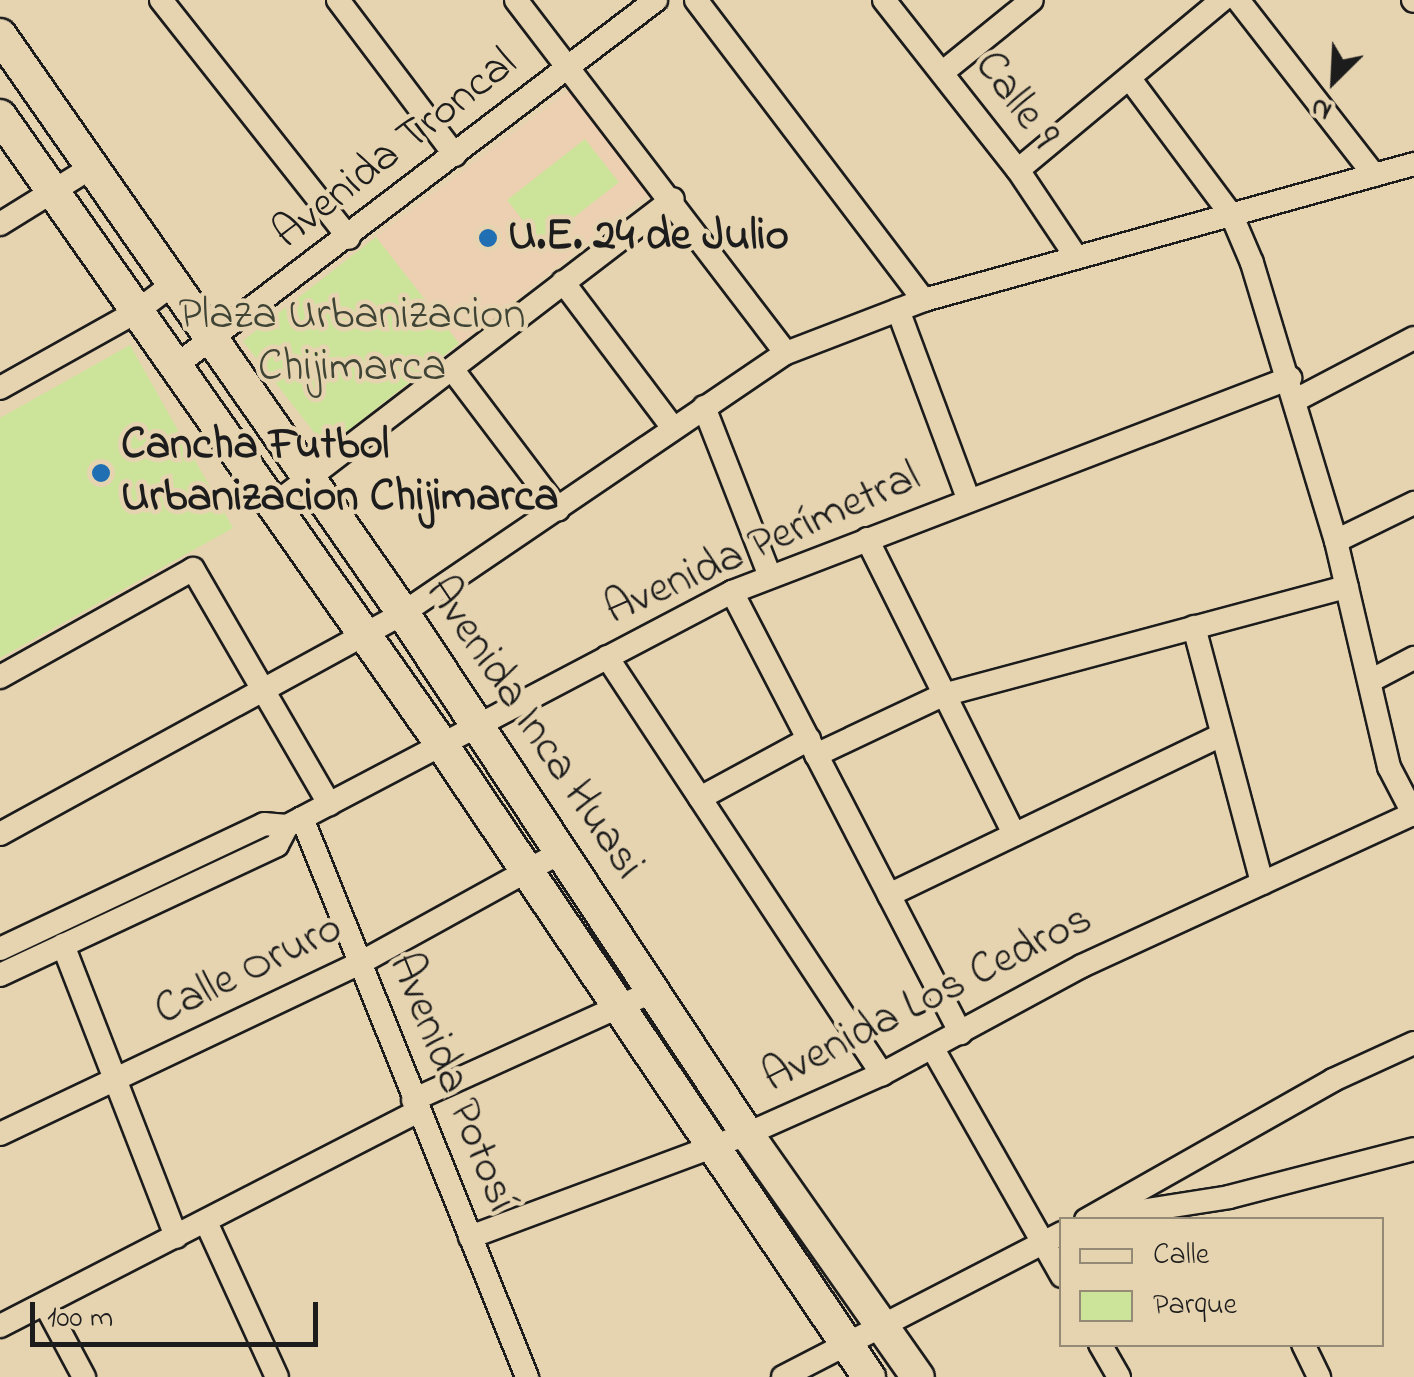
<!DOCTYPE html>
<html>
<head>
<meta charset="utf-8">
<style>
	body { margin:0 }
	#map { position:relative; width:1414px; height:1377px; overflow:hidden; background:#e6d4b1; font-family:"Indie Flower",sans-serif }
	div>[style] { position:absolute }
	.built>* { inset:0; background:#edcfb1 }
	.green>* { inset:0; background:#cce49a; transform-origin:0 0 }
	.roads { filter:drop-shadow(2px 0 #1c1c1c) drop-shadow(-2px 0 #1c1c1c) drop-shadow(0 2px #1c1c1c) drop-shadow(0 -2px #1c1c1c) }
	.street>* { height:22px; margin:-11px; padding:0 11px; transform-origin:11px; border-radius:11px; background:#e6d4b1 }
	.secondary>* { height:32px; margin:-16px; padding:0 16px; transform-origin:16px; border-radius:16px; background:#e6d4b1 }
	.dots>* { width:28px; height:28px; translate:-50% -50%; box-sizing:border-box; border:5px solid #e6d4b1; border-radius:50% }
	span { translate:-50% -50%; white-space:nowrap; text-align:center; line-height:1.15; -webkit-text-stroke:9px #e6d4b1; paint-order:stroke }
	.street-label { font-size:45px; color:#1c1c1c }
	.poi-label { font-size:45px; color:#1c1c1c; font-weight:700 }
	.left { translate:0 -50%; text-align:left }
	.park-label { font-size:45px; color:#3f4435 }
	.legend { position:absolute; left:1059px; top:1217px; width:325px; height:130px; box-sizing:border-box; background:#e6d4b1; border:2px solid #958a75; margin:0; padding:12px 18px; list-style:none; font-size:30px; color:#1c1c1c }
	.legend li { display:flex; align-items:center; gap:20px; height:50px }
	.legend b { width:50px; border:2px solid #958a75 }
	.north { position:absolute; left:1284px; top:30px; width:100px; height:100px; -webkit-text-stroke:8px #e6d4b1; paint-order:stroke; rotate:204deg; font-size:28px; font-weight:700; line-height:40px; text-align:center; color:#1c1c1c }
	.north::after { content:''; display:block; margin:auto; width:35px; height:45px; background:#1c1c1c; clip-path:polygon(50% 0,100% 100%,50% 72%,0 100%) }
	.scale { position:absolute; left:30px; top:1302px; width:288px; height:45px; box-sizing:border-box; border:5px solid #1c1c1c; border-top:0; padding-left:12px; font-size:30px; line-height:35px; white-space:nowrap; color:#1c1c1c; -webkit-text-stroke:8px #e6d4b1; paint-order:stroke }
</style>
</head>
<body>
<div id="map">
	<div class="built">
		<div style="clip-path:polygon(569px 91px,581px 94px,648px 180px,648px 194px,460px 343px,376px 237px)"></div>
	</div>
	<div class="green">
		<div style="left:585px;top:139px;width:55px;height:99px;rotate:52deg"></div>
		<div style="left:376px;top:237px;width:135px;height:169px;rotate:52deg"></div>
		<div style="clip-path:polygon(130px 345px,233px 528px,0 658px,0 418px)"></div>
	</div>
	<div class="roads">
		<div class="street">
			<div style="left:161px;top:0;width:303px;rotate:51.7deg"></div>
			<div style="left:338px;top:0;width:194px;rotate:53deg"></div>
			<div style="left:516px;top:0;width:444px;rotate:52.6deg"></div>
			<div style="left:696px;top:0;width:377px;rotate:52.8deg"></div>
			<div style="left:884px;top:0;width:216px;rotate:51.8deg"></div>
			<div style="left:1018px;top:170px;width:102px;rotate:56.2deg"></div>
			<div style="left:1238px;top:0;width:222px;rotate:52.1deg"></div>
			<div style="left:1413px;top:0;width:1px;rotate:45deg"></div>
			<div style="left:943px;top:72px;width:114px;rotate:-39deg"></div>
			<div style="left:1130px;top:79px;width:171px;rotate:53.3deg"></div>
			<div style="left:1232px;top:216px;width:51px;rotate:66.9deg"></div>
			<div style="left:1252px;top:263px;width:290px;rotate:73.2deg"></div>
			<div style="left:1336px;top:541px;width:232px;rotate:76.8deg"></div>
			<div style="left:1389px;top:767px;width:54px;rotate:62.5deg"></div>
			<div style="left:1018px;top:170px;width:266px;rotate:-39.8deg"></div>
			<div style="left:0;top:224px;width:108px;rotate:-31.8deg"></div>
			<div style="left:563px;top:282px;width:183px;rotate:53deg"></div>
			<div style="left:898px;top:310px;width:201px;rotate:69.6deg"></div>
			<div style="left:174px;top:367px;width:606px;rotate:-37.29deg"></div>
			<div style="left:452px;top:369px;width:176px;rotate:52.9deg"></div>
			<div style="left:0;top:388px;width:156px;rotate:-29.2deg"></div>
			<div style="left:136px;top:312px;width:48px;rotate:-37.3deg"></div>
			<div style="left:1296px;top:400px;width:133px;rotate:-27.7deg"></div>
			<div style="left:704px;top:407px;width:181px;rotate:68.7deg"></div>
			<div style="left:271px;top:507px;width:506px;rotate:-37.46deg"></div>
			<div style="left:867px;top:539px;width:330px;rotate:63.5deg"></div>
			<div style="left:1336px;top:541px;width:87px;rotate:-26deg"></div>
			<div style="left:732px;top:592px;width:497px;rotate:62.6deg"></div>
			<div style="left:1194px;top:627px;width:265px;rotate:75.1deg"></div>
			<div style="left:607px;top:657px;width:500px;rotate:56.6deg"></div>
			<div style="left:0;top:677px;width:221px;rotate:-29.2deg"></div>
			<div style="left:193px;top:569px;width:272px;rotate:59.9deg"></div>
			<div style="left:1370px;top:681px;width:50px;rotate:-27.6deg"></div>
			<div style="left:816px;top:755px;width:140px;rotate:-25.3deg"></div>
			<div style="left:943px;top:695px;width:418px;rotate:-15deg"></div>
			<div style="left:700px;top:798px;width:124px;rotate:-28.4deg"></div>
			<div style="left:302px;top:818px;width:603px;rotate:68.07deg"></div>
			<div style="left:287px;top:826px;width:503px;rotate:-27.74deg"></div>
			<div style="left:732px;top:592px;width:598px;rotate:-20.98deg"></div>
			<div style="left:0;top:834px;width:460px;rotate:-28.7deg"></div>
			<div style="left:403px;top:613px;width:463px;rotate:-34.2deg"></div>
			<div style="left:786px;top:353px;width:148px;rotate:-21deg"></div>
			<div style="left:924px;top:300px;width:509px;rotate:-15.51deg"></div>
			<div style="left:889px;top:895px;width:367px;rotate:-25.7deg"></div>
			<div style="left:63px;top:945px;width:313px;rotate:68.8deg"></div>
			<div style="left:0;top:949px;width:292px;rotate:-25.3deg"></div>
			<div style="left:264px;top:824px;width:23px;rotate:5deg"></div>
			<div style="left:0;top:975px;width:306px;rotate:-25.1deg"></div>
			<div style="left:277px;top:845px;width:21px;rotate:-62deg"></div>
			<div style="left:933px;top:1049px;width:261px;rotate:60.4deg"></div>
			<div style="left:413px;top:1100px;width:264px;rotate:-24.4deg"></div>
			<div style="left:0;top:1134px;width:399px;rotate:-25.4deg"></div>
			<div style="left:360px;top:963px;width:230px;rotate:-28.9deg"></div>
			<div style="left:1102px;top:1217px;width:129px;rotate:-8.9deg"></div>
			<div style="left:1229px;top:1197px;width:191px;rotate:-14.5deg"></div>
			<div style="left:1086px;top:1220px;width:284px;rotate:-29.5deg"></div>
			<div style="left:1333px;top:1080px;width:89px;rotate:-24.6deg"></div>
			<div style="left:206px;top:1222px;width:170px;rotate:65.4deg"></div>
			<div style="left:470px;top:1237px;width:296px;rotate:-20.4deg"></div>
			<div style="left:747px;top:1134px;width:148px;rotate:-24deg"></div>
			<div style="left:882px;top:1074px;width:227px;rotate:-28.4deg"></div>
			<div style="left:1082px;top:966px;width:366px;rotate:-24.7deg"></div>
			<div style="left:45px;top:1304px;width:83px;rotate:61.9deg"></div>
			<div style="left:0;top:1326px;width:471px;rotate:-27.2deg"></div>
			<div style="left:1100px;top:1344px;width:38px;rotate:60deg"></div>
			<div style="left:1303px;top:1344px;width:37px;rotate:64deg"></div>
			<div style="left:783px;top:1377px;width:314px;rotate:-27.3deg"></div>
		</div>
		<div class="secondary">
			<div style="left:0;top:35px;width:705px;rotate:55.11deg"></div>
			<div style="left:403px;top:613px;width:624px;rotate:56.56deg"></div>
			<div style="left:747px;top:1134px;width:297px;rotate:54.9deg"></div>
			<div style="left:0;top:116px;width:769px;rotate:54.9deg"></div>
			<div style="left:442px;top:745px;width:763px;rotate:55.96deg"></div>
		</div>
	</div>
	<div class="dots">
		<div style="left:488px;top:238px;background:#1f6fb2"></div>
		<div style="left:101px;top:473px;background:#1f6fb2"></div>
	</div>
	<div class="street-label">
		<span style="left:1015px;top:101px;rotate:53deg">Calle 9</span>
		<span style="left:396px;top:150px;rotate:-38deg">Avenida Troncal</span>
		<span style="left:763px;top:545px;rotate:-24deg">Avenida Perímetral</span>
		<span style="left:533px;top:729px;rotate:56deg">Avenida Inca Huasi</span>
		<span style="left:249px;top:971px;rotate:-26deg">Calle Oruro</span>
		<span style="left:928px;top:1000px;rotate:-27deg">Avenida Los Cedros</span>
		<span style="left:451px;top:1083px;rotate:68deg">Avenida Potosí</span>
	</div>
	<div class="poi-label">
		<span class="left" style="left:508px;top:238px">U.E. 24 de Julio</span>
		<span class="left" style="left:121px;top:473px">Cancha Futbol<br>Urbanizacion Chijimarca</span>
	</div>
	<div class="park-label">
		<span style="left:352px;top:343px">Plaza Urbanizacion<br>Chijimarca</span>
	</div>
	<ul class="legend">
	<li><b style="height:12px;background:#e6d4b1"></b>Calle</li>
	<li><b style="height:28px;background:#cce49a"></b>Parque</li>
	</ul>
	<div class="north">N</div>
	<div class="scale">100 m</div>
</div>
</body>
</html>
